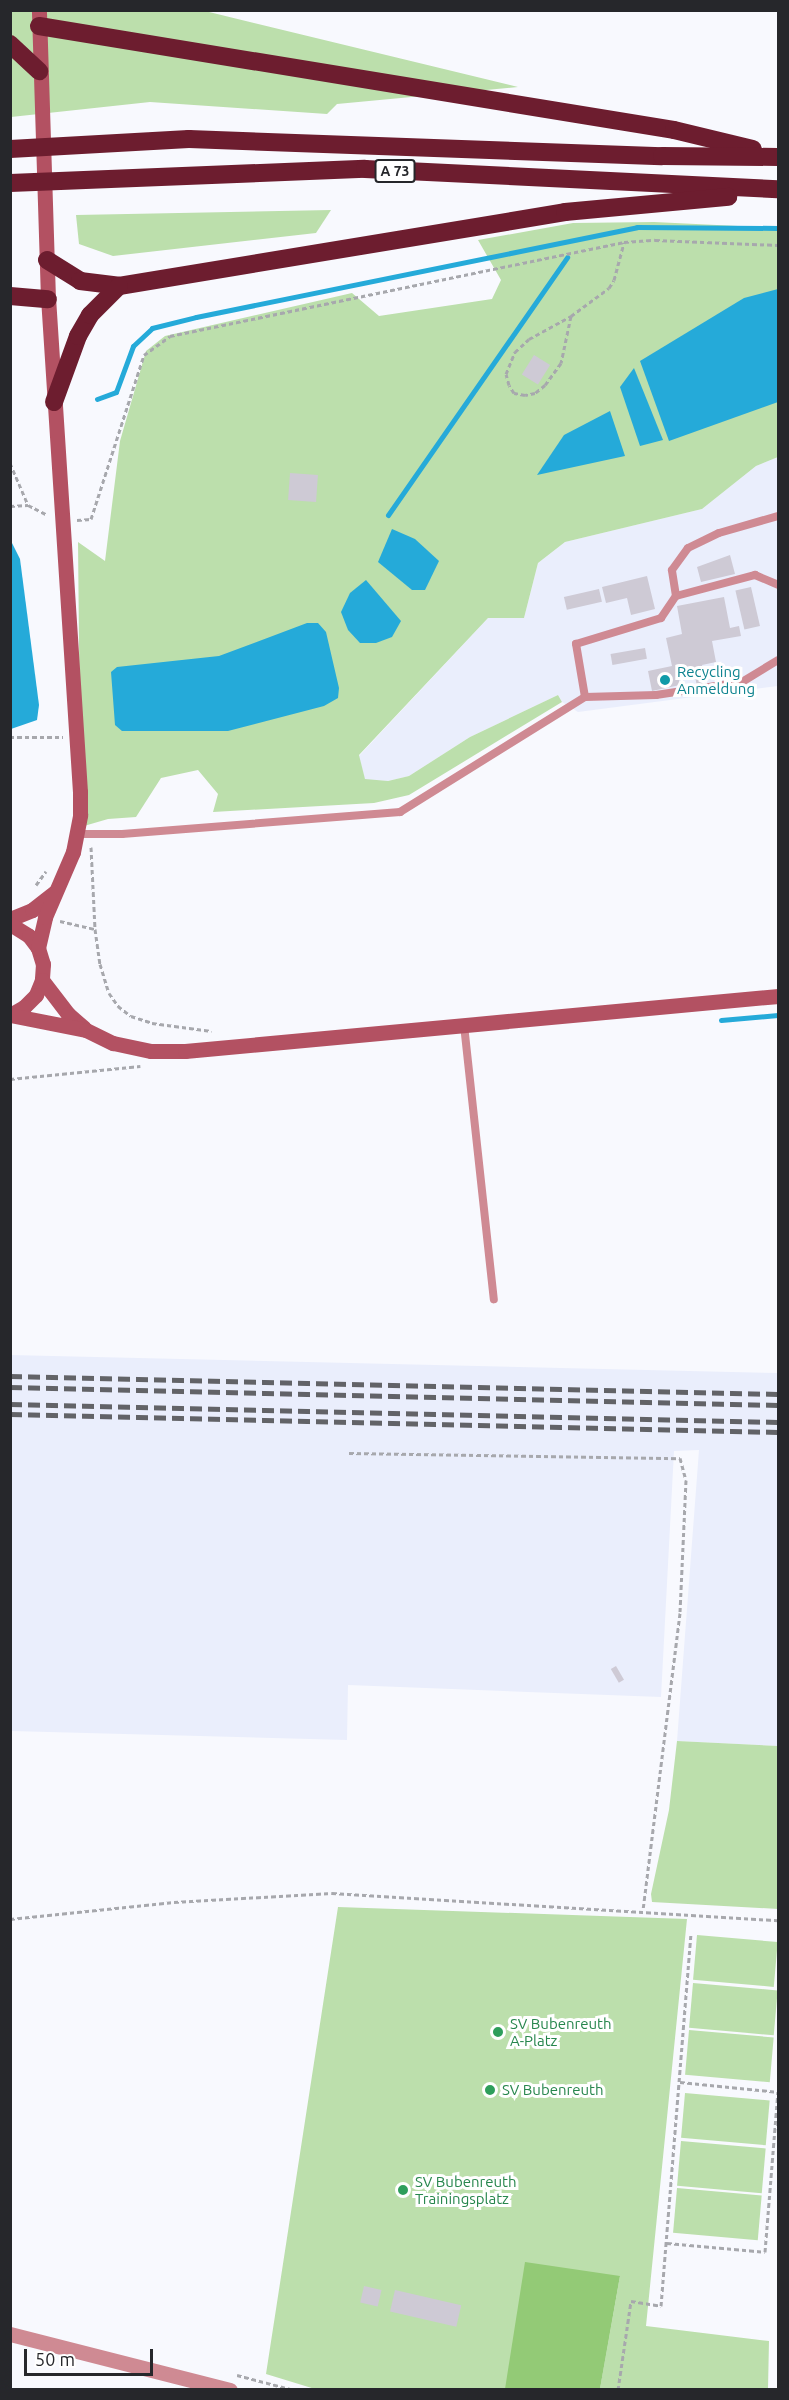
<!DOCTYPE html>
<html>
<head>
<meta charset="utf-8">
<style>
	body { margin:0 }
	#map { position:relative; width:789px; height:2400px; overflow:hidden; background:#f8f9fe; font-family:Ubuntu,sans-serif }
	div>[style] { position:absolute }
	.built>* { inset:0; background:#eaeefc }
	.green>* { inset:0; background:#bcdfac; transform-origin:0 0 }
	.forest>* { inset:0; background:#93ca76 }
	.water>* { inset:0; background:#25aad9 }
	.stream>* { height:5px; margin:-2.5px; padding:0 2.5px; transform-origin:2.5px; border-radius:2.5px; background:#25aad9 }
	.building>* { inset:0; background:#cecad5; transform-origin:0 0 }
	.path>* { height:3px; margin-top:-1.5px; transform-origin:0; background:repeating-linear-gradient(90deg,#a7a8ad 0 4.5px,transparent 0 7.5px) }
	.lane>* { height:8px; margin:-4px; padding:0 4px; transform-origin:4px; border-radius:4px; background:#cf8a93 }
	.street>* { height:15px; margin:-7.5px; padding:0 7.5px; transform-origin:7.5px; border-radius:7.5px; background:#cf8a93 }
	.secondary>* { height:15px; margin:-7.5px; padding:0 7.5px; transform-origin:7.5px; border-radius:7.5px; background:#b35162 }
	.highway>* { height:18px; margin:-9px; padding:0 9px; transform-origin:9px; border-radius:9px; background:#6d1d2f }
	.rail>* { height:4.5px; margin-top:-2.25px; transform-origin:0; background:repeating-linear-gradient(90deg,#626367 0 12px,transparent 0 18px) }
	.dots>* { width:16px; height:16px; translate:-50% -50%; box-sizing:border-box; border:3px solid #fff; border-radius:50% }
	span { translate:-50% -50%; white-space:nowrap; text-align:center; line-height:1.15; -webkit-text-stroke:6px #fff; paint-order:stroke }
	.shield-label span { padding:2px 4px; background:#fff; border:2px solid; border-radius:4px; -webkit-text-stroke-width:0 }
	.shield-label { font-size:14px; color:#26272b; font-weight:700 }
	.culture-label { font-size:15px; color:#0d838f }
	.left { translate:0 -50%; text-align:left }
	.leisure-label { font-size:15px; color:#27864d }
	.frame { position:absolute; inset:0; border:12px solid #26272b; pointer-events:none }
	.scale { position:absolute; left:24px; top:2349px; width:129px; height:27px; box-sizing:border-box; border:3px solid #26272b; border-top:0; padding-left:8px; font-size:18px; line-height:21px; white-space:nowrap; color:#26272b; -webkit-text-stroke:4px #fff; paint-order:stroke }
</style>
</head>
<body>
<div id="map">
	<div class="built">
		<div style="clip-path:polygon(778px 457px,778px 686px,578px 712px,562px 702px,558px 695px,470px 737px,409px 776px,388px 781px,365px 780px,359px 756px,488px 618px,524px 618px,538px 563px,565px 542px,702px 509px,756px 466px)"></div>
		<div style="clip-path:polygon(10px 1355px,778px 1373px,778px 1746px,677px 1741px,699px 1450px,674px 1451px,661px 1697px,348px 1685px,347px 1740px,11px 1731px)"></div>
	</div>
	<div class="green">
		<div style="clip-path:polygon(11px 11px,205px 11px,518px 87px,337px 104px,327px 114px,150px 102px,11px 117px)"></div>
		<div style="clip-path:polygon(331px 210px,316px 233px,113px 256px,79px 244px,76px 215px)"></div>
		<div style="clip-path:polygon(654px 222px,778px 228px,778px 457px,756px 466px,702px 509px,565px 542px,538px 563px,524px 618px,488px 618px,359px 755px,365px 779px,388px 781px,409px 776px,470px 737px,558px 695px,562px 702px,409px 795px,374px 803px,213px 812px,218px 794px,198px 770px,161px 778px,136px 817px,108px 819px,84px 826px,80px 744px,78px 542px,105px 561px,120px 441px,146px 351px,165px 336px,352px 293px,379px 316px,492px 299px,501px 280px,478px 240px,573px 223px)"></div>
		<div style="clip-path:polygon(677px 1741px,778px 1746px,778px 1909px,652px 1902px,651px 1894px,669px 1810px)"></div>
		<div style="clip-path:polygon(338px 1907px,687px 1919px,646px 2326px,769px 2341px,768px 2389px,600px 2389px,620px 2276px,507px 2389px,315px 2389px,266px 2374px)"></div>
		<div style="left:697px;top:1935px;width:81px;height:45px;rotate:5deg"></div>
		<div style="left:693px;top:1983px;width:85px;height:45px;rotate:5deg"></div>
		<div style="left:689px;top:2030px;width:85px;height:45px;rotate:5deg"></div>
		<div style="left:685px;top:2093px;width:85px;height:45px;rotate:5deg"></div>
		<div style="left:681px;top:2141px;width:85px;height:45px;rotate:5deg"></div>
		<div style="left:677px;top:2188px;width:85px;height:45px;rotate:5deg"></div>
	</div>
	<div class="forest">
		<div style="clip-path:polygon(525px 2262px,620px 2276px,600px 2389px,505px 2389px)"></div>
	</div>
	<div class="water">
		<div style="clip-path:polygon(778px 289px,778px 402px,669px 441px,640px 361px,744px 298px)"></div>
		<div style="clip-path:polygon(634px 368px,663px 440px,640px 446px,620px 387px)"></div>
		<div style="clip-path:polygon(610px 411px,625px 456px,537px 475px,564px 435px)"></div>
		<div style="clip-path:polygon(392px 529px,415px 539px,439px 561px,425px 590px,412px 590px,378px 562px)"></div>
		<div style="clip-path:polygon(11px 541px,20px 559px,39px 705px,37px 720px,11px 729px)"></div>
		<div style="clip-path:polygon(366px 580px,401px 621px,392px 637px,376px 643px,360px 643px,348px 630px,341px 612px,350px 593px)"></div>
		<div style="clip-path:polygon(307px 623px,318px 623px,326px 632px,339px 688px,338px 698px,324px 706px,228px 731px,122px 731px,115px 725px,111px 672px,117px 667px,219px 656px)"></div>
	</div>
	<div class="stream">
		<div style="left:97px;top:399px;width:20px;rotate:-20deg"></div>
		<div style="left:116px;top:392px;width:49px;rotate:-69.7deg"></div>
		<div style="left:133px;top:346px;width:26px;rotate:-43deg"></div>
		<div style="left:152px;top:328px;width:45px;rotate:-14deg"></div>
		<div style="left:196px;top:317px;width:450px;rotate:-11.5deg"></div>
		<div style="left:637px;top:227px;width:141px;rotate:0.4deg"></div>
		<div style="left:388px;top:515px;width:314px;rotate:-55.2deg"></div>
		<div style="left:721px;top:1020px;width:57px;rotate:-5deg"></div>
	</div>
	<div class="building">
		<div style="left:534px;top:355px;width:19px;height:23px;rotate:32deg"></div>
		<div style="left:290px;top:473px;width:28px;height:27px;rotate:4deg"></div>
		<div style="clip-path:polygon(730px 555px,735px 574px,701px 582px,697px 567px)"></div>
		<div style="clip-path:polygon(647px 576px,655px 609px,631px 615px,627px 598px,606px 603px,602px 587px)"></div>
		<div style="left:751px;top:587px;width:40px;height:16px;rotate:77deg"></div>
		<div style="left:599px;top:589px;width:13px;height:36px;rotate:77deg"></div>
		<div style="clip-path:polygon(724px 597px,730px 628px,739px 626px,741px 636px,712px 641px,716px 662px,702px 665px,706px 685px,697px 687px,694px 670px,678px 673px,680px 685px,652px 691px,648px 671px,672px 666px,666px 638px,682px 634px,677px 606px)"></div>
		<div style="left:645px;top:648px;width:11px;height:35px;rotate:80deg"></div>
		<div style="left:616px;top:1666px;width:16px;height:6px;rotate:60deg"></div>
		<div style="left:364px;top:2286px;width:18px;height:17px;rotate:13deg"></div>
		<div style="left:395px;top:2290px;width:68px;height:22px;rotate:13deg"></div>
	</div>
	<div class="path">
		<div style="left:571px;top:316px;width:48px;rotate:102deg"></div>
		<div style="left:561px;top:363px;width:27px;rotate:126deg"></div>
		<div style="left:545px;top:385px;width:13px;rotate:141deg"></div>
		<div style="left:535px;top:393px;width:10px;rotate:169deg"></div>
		<div style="left:525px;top:395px;width:11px;rotate:-170deg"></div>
		<div style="left:514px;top:393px;width:9px;rotate:-122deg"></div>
		<div style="left:509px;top:385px;width:11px;rotate:-105deg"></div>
		<div style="left:506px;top:374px;width:24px;rotate:-68deg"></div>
		<div style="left:515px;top:352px;width:19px;rotate:-43deg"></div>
		<div style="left:529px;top:339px;width:48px;rotate:-28.7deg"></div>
		<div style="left:571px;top:316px;width:47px;rotate:-36.4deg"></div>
		<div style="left:609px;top:288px;width:9px;rotate:-58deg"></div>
		<div style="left:614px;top:280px;width:39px;rotate:-75deg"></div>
		<div style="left:10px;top:463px;width:46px;rotate:66.8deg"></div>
		<div style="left:10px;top:506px;width:18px;rotate:-3deg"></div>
		<div style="left:28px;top:505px;width:20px;rotate:27deg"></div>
		<div style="left:77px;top:520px;width:14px;rotate:-4deg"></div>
		<div style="left:91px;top:519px;width:172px;rotate:-72.1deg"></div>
		<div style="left:144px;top:355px;width:32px;rotate:-36deg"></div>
		<div style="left:170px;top:336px;width:464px;rotate:-11.7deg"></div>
		<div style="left:624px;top:242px;width:31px;rotate:-4deg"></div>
		<div style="left:655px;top:240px;width:123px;rotate:2.3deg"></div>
		<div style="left:10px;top:737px;width:53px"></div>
		<div style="left:91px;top:847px;width:82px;rotate:87.2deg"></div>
		<div style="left:36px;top:885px;width:17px;rotate:-54deg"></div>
		<div style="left:60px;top:921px;width:36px;rotate:13deg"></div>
		<div style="left:95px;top:929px;width:35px;rotate:82deg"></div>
		<div style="left:100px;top:964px;width:30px;rotate:73deg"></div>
		<div style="left:109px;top:993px;width:16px;rotate:55deg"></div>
		<div style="left:118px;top:1006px;width:16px;rotate:38deg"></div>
		<div style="left:131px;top:1016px;width:22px;rotate:18deg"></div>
		<div style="left:152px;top:1023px;width:60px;rotate:7.7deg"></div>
		<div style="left:10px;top:1079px;width:131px;rotate:-5.7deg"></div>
		<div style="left:349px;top:1453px;width:331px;rotate:0.9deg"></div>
		<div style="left:680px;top:1458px;width:23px;rotate:75deg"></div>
		<div style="left:686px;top:1480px;width:133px;rotate:92.6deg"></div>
		<div style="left:680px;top:1613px;width:299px;rotate:97.1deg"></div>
		<div style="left:10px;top:1919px;width:165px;rotate:-5.9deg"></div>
		<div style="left:174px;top:1902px;width:158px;rotate:-3.3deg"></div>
		<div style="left:332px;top:1893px;width:447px;rotate:3.5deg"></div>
		<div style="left:680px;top:2082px;width:99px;rotate:5.8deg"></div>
		<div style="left:667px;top:2243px;width:98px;rotate:5.2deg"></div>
		<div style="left:765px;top:2252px;width:161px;rotate:-85.4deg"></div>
		<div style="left:237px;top:2375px;width:59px;rotate:14.7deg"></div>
		<div style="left:618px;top:2390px;width:90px;rotate:-81.7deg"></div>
		<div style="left:631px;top:2301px;width:30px;rotate:9deg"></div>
		<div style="left:661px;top:2306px;width:372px;rotate:-85.4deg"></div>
	</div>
	<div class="lane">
		<div style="left:676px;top:596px;width:26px;rotate:-99deg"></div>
		<div style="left:672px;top:570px;width:27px;rotate:-54deg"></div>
		<div style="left:688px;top:548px;width:34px;rotate:-26deg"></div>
		<div style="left:719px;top:533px;width:61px;rotate:-16.1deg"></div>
		<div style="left:585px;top:697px;width:54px;rotate:-99.6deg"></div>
		<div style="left:576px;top:644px;width:89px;rotate:-17deg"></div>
		<div style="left:661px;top:618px;width:27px;rotate:-56deg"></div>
		<div style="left:676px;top:596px;width:82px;rotate:-14.9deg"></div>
		<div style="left:755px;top:575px;width:25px;rotate:23deg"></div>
		<div style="left:76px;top:834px;width:46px"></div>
		<div style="left:122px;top:834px;width:279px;rotate:-4.5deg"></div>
		<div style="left:400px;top:812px;width:218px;rotate:-31.9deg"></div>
		<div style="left:585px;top:697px;width:71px;rotate:-1.6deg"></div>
		<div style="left:656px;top:695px;width:87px;rotate:-8.6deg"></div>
		<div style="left:742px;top:682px;width:42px;rotate:-31.4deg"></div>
		<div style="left:464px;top:1025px;width:276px;rotate:83.8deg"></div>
	</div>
	<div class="street">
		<div style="left:10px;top:2334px;width:227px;rotate:14.3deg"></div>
	</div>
	<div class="secondary">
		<div style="left:10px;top:919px;width:24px;rotate:-22deg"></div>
		<div style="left:32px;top:910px;width:28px;rotate:-38deg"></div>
		<div style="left:10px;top:924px;width:22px;rotate:32deg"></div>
		<div style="left:29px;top:936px;width:15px;rotate:53deg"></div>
		<div style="left:38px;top:948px;width:17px;rotate:73deg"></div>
		<div style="left:43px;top:964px;width:16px;rotate:94deg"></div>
		<div style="left:42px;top:980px;width:16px;rotate:112deg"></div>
		<div style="left:36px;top:995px;width:17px;rotate:135deg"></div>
		<div style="left:24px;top:1007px;width:16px;rotate:150deg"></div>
		<div style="left:38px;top:948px;width:32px;rotate:-77deg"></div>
		<div style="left:45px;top:917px;width:71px;rotate:-66.7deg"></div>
		<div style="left:73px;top:852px;width:38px;rotate:-79deg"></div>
		<div style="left:80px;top:815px;width:23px;rotate:-90deg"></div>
		<div style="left:80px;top:792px;width:494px;rotate:-93.7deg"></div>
		<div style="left:48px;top:299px;width:289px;rotate:-91.8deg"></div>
		<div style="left:42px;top:980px;width:43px;rotate:52.6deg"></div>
		<div style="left:68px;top:1014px;width:21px;rotate:41deg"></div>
		<div style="left:10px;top:1015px;width:77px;rotate:11.2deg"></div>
		<div style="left:86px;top:1030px;width:30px;rotate:26deg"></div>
		<div style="left:113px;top:1043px;width:39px;rotate:12deg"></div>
		<div style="left:151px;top:1051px;width:34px"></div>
		<div style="left:185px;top:1051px;width:596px;rotate:-5.3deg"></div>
	</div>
	<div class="highway">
		<div style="left:39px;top:26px;width:643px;rotate:9.3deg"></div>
		<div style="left:674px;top:130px;width:81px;rotate:13.5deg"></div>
		<div style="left:10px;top:44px;width:40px;rotate:43deg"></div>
		<div style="left:10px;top:149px;width:179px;rotate:-3.2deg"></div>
		<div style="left:189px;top:139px;width:473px;rotate:2.1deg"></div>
		<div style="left:662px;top:156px;width:116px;rotate:0.5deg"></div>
		<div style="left:10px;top:183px;width:355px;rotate:-2.3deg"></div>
		<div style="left:365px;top:169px;width:413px;rotate:2.8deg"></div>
		<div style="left:47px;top:260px;width:39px;rotate:32deg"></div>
		<div style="left:80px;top:281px;width:39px;rotate:7deg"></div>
		<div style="left:119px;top:286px;width:452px;rotate:-9.4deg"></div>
		<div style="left:565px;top:212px;width:164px;rotate:-5.3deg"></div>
		<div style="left:10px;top:296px;width:38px;rotate:5deg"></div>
		<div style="left:54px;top:402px;width:70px;rotate:-70deg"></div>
		<div style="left:78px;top:336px;width:24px;rotate:-60deg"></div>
		<div style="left:90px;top:315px;width:41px;rotate:-45deg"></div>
	</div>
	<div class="rail">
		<div style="left:10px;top:1376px;width:768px;rotate:1.34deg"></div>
		<div style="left:10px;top:1387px;width:768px;rotate:1.34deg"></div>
		<div style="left:10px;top:1404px;width:768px;rotate:1.34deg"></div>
		<div style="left:10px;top:1414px;width:768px;rotate:1.34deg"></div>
	</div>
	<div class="dots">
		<div style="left:665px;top:680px;background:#0f9aa8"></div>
		<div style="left:498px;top:2032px;background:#2e9e5b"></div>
		<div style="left:490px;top:2090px;background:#2e9e5b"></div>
		<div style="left:403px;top:2190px;background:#2e9e5b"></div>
	</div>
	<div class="shield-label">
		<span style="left:395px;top:171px">A 73</span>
	</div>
	<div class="culture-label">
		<span class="left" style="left:677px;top:680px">Recycling<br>Anmeldung</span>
	</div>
	<div class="leisure-label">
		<span class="left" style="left:510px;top:2032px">SV Bubenreuth<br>A-Platz</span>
		<span class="left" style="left:502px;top:2090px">SV Bubenreuth</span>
		<span class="left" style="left:415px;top:2190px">SV Bubenreuth<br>Trainingsplatz</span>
	</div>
	<div class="frame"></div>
	<div class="scale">50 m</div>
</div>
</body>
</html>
